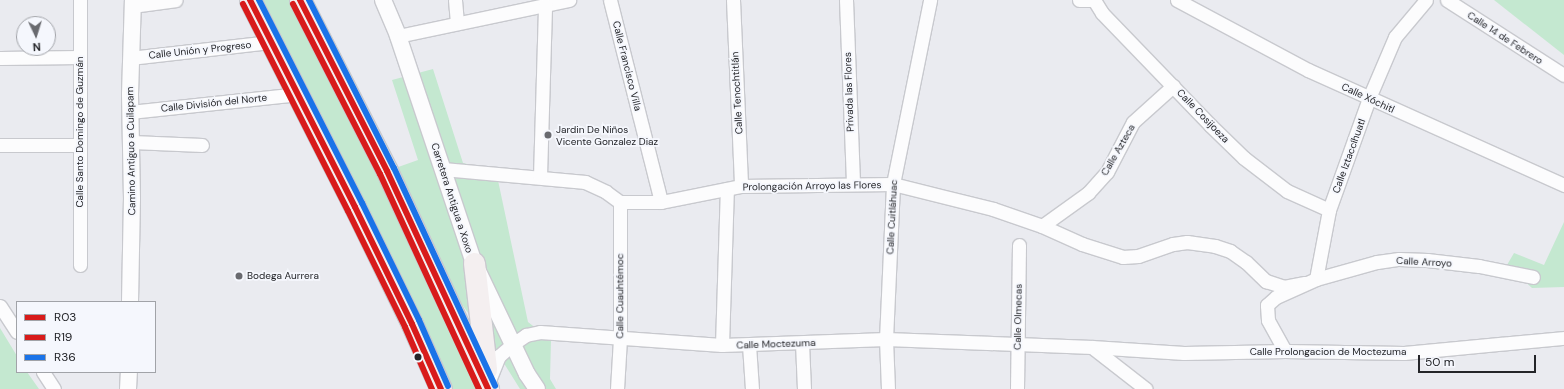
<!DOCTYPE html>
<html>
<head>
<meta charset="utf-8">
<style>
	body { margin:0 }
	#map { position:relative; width:1564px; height:389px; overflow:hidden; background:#eaebf0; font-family:"DM Sans",sans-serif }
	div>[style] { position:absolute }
	.green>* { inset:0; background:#c4e8d0 }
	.roads { filter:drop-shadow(1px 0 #c8c9ce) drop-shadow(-1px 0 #c8c9ce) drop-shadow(0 1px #c8c9ce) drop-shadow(0 -1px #c8c9ce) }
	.minor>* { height:13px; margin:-6.5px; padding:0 6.5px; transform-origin:6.5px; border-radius:6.5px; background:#fcfcfd }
	.tertiary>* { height:16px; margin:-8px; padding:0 8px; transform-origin:8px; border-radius:8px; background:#fcfcfd }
	.primary>* { height:21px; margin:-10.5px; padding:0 10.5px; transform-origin:10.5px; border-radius:10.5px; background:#f4eff0 }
	.bus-1>* { height:6px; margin:-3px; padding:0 3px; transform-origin:3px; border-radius:3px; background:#d81b1b }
	.bus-2>* { height:6px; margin:-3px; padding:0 3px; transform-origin:3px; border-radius:3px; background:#d81b1b }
	.bus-3>* { height:6px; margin:-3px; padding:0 3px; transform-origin:3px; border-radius:3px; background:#1a73e8 }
	.dots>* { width:11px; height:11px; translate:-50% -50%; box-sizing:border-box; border:2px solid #f5f7fd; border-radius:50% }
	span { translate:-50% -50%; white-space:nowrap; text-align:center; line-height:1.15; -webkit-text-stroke:3.5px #f5f7fd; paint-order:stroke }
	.street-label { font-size:10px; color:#242529 }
	.poi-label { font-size:10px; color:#242529 }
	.left { translate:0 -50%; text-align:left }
	.legend { position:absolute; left:16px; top:301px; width:140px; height:72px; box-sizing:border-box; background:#f5f7fd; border:1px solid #a1a3a8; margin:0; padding:5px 7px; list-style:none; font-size:12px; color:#242529 }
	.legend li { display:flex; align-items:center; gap:8px; height:20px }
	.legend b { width:20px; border:1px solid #a1a3a8 }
	.north { position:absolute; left:16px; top:16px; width:40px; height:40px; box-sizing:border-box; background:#f5f7fd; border:1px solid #a1a3a8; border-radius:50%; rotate:176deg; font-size:11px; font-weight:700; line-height:16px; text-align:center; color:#242529 }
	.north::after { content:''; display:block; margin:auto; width:14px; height:18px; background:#696a6f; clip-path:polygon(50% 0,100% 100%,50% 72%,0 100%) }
	.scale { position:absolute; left:1418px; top:355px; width:118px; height:18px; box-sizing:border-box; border:2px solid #242529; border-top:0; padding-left:5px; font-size:12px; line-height:14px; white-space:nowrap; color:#242529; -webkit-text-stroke:3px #f5f7fd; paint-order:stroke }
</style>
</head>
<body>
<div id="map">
	<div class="green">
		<div style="clip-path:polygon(260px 0,294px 0,338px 90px,477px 389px,449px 389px)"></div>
		<div style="clip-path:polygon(1494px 0,1564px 0,1564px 55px)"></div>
		<div style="clip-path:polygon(433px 69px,463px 163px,496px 171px,528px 322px,551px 340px,550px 379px,556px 389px,520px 389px,505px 365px,444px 279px,387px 171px,418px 160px,392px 80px)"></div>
		<div style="clip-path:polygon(1564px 222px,1564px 287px,1532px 288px,1507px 265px,1514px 253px,1544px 265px)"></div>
		<div style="clip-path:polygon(0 328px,17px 356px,17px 372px,27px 372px,39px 389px,0 389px)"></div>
	</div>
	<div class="roads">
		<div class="minor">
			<div style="left:80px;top:0;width:265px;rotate:90deg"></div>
			<div style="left:455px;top:0;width:23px;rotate:85deg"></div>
			<div style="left:610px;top:0;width:208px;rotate:75.8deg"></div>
			<div style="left:733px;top:0;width:186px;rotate:87.5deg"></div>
			<div style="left:846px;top:0;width:183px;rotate:87.8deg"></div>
			<div style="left:1079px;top:0;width:15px"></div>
			<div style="left:1094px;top:0;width:15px;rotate:58deg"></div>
			<div style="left:1102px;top:13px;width:156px;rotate:46deg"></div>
			<div style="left:1210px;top:125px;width:47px;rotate:44.1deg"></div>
			<div style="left:1244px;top:158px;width:54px;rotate:37.5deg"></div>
			<div style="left:1287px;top:191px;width:46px;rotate:24.3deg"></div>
			<div style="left:1177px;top:0;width:149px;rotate:28.1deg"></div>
			<div style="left:1308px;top:70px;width:281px;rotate:24.2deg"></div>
			<div style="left:1447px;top:0;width:139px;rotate:32.7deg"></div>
			<div style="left:133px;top:6px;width:43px;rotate:-7.9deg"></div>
			<div style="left:398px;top:36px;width:175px;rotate:-11.9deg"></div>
			<div style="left:0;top:58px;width:80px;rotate:-0.7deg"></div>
			<div style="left:130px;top:58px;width:141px;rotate:-6.5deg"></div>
			<div style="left:130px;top:112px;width:170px;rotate:-6.1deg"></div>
			<div style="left:132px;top:142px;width:70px;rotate:2.5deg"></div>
			<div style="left:0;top:145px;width:80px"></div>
			<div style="left:443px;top:169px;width:143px;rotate:5.2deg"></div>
			<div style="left:585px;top:182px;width:23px;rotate:25deg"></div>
			<div style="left:606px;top:192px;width:17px;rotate:36deg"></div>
			<div style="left:620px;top:202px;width:41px"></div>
			<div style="left:661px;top:202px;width:82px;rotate:-11.3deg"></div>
			<div style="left:741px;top:186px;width:152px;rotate:-0.8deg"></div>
			<div style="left:893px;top:184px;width:103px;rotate:14deg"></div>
			<div style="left:993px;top:209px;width:52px;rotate:19.1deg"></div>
			<div style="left:1042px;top:226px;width:44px;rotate:24.2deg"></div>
			<div style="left:1082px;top:244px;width:43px;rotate:17.6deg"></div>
			<div style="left:1123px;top:257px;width:15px;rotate:-4deg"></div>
			<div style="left:1138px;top:256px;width:37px;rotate:-19deg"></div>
			<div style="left:1173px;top:244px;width:14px;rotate:-8deg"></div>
			<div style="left:1187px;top:242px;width:28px;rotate:8deg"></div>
			<div style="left:1215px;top:246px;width:16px;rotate:18deg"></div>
			<div style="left:1230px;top:251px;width:19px;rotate:35deg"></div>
			<div style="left:1246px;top:262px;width:28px;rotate:44deg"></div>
			<div style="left:1266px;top:281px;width:19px;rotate:18deg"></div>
			<div style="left:1284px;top:287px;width:21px;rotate:-11deg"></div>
			<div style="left:540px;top:176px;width:171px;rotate:-88.3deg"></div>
			<div style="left:1042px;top:226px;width:57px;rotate:-35.7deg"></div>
			<div style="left:1088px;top:193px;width:28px;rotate:-48deg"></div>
			<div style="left:1107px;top:172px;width:56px;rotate:-62.5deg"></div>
			<div style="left:1133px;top:122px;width:54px;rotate:-42deg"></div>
			<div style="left:1316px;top:279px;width:70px;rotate:-79.3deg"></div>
			<div style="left:1329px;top:210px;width:119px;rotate:-70.3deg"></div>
			<div style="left:1369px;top:98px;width:66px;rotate:-66.9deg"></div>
			<div style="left:1395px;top:37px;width:48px;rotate:-50deg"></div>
			<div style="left:0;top:306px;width:31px;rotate:57deg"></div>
			<div style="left:802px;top:343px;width:46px;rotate:87.5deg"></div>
			<div style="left:722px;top:345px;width:156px;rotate:-88.2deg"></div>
			<div style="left:749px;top:345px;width:44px;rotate:86.1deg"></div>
			<div style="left:1092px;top:347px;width:68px;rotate:37.9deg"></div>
			<div style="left:1285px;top:351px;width:35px;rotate:-119deg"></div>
			<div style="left:1268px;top:320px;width:15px;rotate:-94deg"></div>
			<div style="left:1267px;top:305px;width:12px;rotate:-42deg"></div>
			<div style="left:1276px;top:297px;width:44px;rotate:-24.2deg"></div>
			<div style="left:1316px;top:279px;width:63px;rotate:-15.6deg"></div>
			<div style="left:1377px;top:262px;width:22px;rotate:-8deg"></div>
			<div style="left:1399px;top:259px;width:28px;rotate:2deg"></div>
			<div style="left:1427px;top:260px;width:52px;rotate:6.6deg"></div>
			<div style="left:1479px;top:266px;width:55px;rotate:11.5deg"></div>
			<div style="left:43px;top:372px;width:20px;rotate:57deg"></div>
			<div style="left:490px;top:378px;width:24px;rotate:-68deg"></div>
			<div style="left:499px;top:356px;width:18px;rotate:-41deg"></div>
			<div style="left:513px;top:344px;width:16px;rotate:-35deg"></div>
			<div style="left:526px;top:335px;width:14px;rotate:-12deg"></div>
			<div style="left:540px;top:332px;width:182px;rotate:4.1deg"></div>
			<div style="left:722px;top:345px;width:164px;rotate:-2.1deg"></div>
			<div style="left:886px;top:339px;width:206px;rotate:2.2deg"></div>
			<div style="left:1092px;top:347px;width:92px;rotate:3.7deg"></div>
			<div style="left:1184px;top:353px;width:101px;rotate:-1.1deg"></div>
			<div style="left:1285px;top:351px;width:119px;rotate:1deg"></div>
			<div style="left:1404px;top:353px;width:161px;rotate:-5.4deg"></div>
			<div style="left:617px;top:389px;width:51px;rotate:-86.6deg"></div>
			<div style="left:620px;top:338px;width:136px;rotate:-90deg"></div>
			<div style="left:888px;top:389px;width:50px;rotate:-92.3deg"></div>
			<div style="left:886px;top:339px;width:155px;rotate:-87.4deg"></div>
			<div style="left:893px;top:184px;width:188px;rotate:-78.6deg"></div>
			<div style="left:1017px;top:389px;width:144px;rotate:-89.2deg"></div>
		</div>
		<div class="tertiary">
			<div style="left:383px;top:0;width:39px;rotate:67deg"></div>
			<div style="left:398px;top:36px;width:239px;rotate:71.5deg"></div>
			<div style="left:474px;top:263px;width:123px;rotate:64.5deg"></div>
			<div style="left:527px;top:374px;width:18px;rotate:56deg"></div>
			<div style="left:130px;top:302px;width:103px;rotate:-88.9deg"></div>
			<div style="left:132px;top:199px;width:105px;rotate:-91.1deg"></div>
			<div style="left:130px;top:94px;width:94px;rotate:-88.2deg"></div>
			<div style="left:128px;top:389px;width:17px;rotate:-87deg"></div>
		</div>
		<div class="primary">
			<div style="left:250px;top:0;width:232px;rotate:63.1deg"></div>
			<div style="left:355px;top:207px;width:130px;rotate:64deg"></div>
			<div style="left:412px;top:324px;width:71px;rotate:66deg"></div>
			<div style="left:300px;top:0;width:192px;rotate:63deg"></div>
			<div style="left:387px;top:171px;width:240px;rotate:65.1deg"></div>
			<div style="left:474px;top:263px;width:107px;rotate:83.5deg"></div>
		</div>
	</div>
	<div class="bus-1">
		<div style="left:250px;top:0;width:232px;rotate:63.1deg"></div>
		<div style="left:355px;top:207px;width:130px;rotate:64deg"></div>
		<div style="left:412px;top:324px;width:71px;rotate:66deg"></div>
		<div style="left:300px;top:0;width:192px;rotate:63deg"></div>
		<div style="left:387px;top:171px;width:240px;rotate:65.1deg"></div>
	</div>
	<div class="bus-2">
		<div style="left:243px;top:4px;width:232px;rotate:63.1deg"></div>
		<div style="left:348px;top:211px;width:129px;rotate:63.8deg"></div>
		<div style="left:405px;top:327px;width:68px;rotate:66.5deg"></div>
		<div style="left:293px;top:4px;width:191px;rotate:62.9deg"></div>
		<div style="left:380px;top:174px;width:237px;rotate:65.3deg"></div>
	</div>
	<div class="bus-3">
		<div style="left:259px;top:0;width:228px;rotate:63.1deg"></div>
		<div style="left:362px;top:203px;width:130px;rotate:64deg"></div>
		<div style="left:419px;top:320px;width:72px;rotate:66.3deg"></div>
		<div style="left:309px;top:0;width:188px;rotate:63.2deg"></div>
		<div style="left:394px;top:168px;width:240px;rotate:65.1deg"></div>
	</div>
	<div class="dots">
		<div style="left:548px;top:135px;background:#696a6f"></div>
		<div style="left:239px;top:276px;background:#696a6f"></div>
		<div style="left:418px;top:357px;background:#242529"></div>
	</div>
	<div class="street-label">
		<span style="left:1505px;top:38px;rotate:33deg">Calle 14 de Febrero</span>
		<span style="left:200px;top:50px;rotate:-6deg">Calle Unión y Progreso</span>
		<span style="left:627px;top:66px;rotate:76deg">Calle Francisco Villa</span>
		<span style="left:849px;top:92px;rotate:-92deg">Privada las Flores</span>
		<span style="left:737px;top:93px;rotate:-93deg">Calle Tenochtitlán</span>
		<span style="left:1368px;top:98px;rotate:25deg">Calle Xóchitl</span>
		<span style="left:214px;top:103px;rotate:-6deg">Calle División del Norte</span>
		<span style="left:1203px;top:116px;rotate:46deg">Calle Cosijoeza</span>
		<span style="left:80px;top:132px;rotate:-90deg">Calle Santo Domingo de Guzmán</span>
		<span style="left:1118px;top:150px;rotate:-60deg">Calle Azteca</span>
		<span style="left:131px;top:151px;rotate:-91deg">Camino Antiguo a Cuilapam</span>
		<span style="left:1349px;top:156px;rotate:-70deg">Calle Iztaccíhuatl</span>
		<span style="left:812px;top:186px;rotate:-1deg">Prolongación Arroyo las Flores</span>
		<span style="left:452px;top:198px;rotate:72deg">Carretera Antigua a Xoxo</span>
		<span style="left:892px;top:217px;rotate:-87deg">Calle Cuitláhuac</span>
		<span style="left:1424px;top:262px;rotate:3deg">Calle Arroyo</span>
		<span style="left:620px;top:296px;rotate:-90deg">Calle Cuauhtémoc</span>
		<span style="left:1018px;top:317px;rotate:-89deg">Calle Olmecas</span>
		<span style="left:776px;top:344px;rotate:-2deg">Calle Moctezuma</span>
		<span style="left:1328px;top:352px">Calle Prolongacion de Moctezuma</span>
	</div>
	<div class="poi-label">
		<span class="left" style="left:556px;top:135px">Jardin De Niños<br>Vicente Gonzalez Diaz</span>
		<span class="left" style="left:247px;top:276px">Bodega Aurrera</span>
	</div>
	<ul class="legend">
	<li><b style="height:5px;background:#d81b1b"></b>R03</li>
	<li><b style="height:5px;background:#d81b1b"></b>R19</li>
	<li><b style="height:5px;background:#1a73e8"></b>R36</li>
	</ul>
	<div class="north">N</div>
	<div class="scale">50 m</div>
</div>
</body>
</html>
